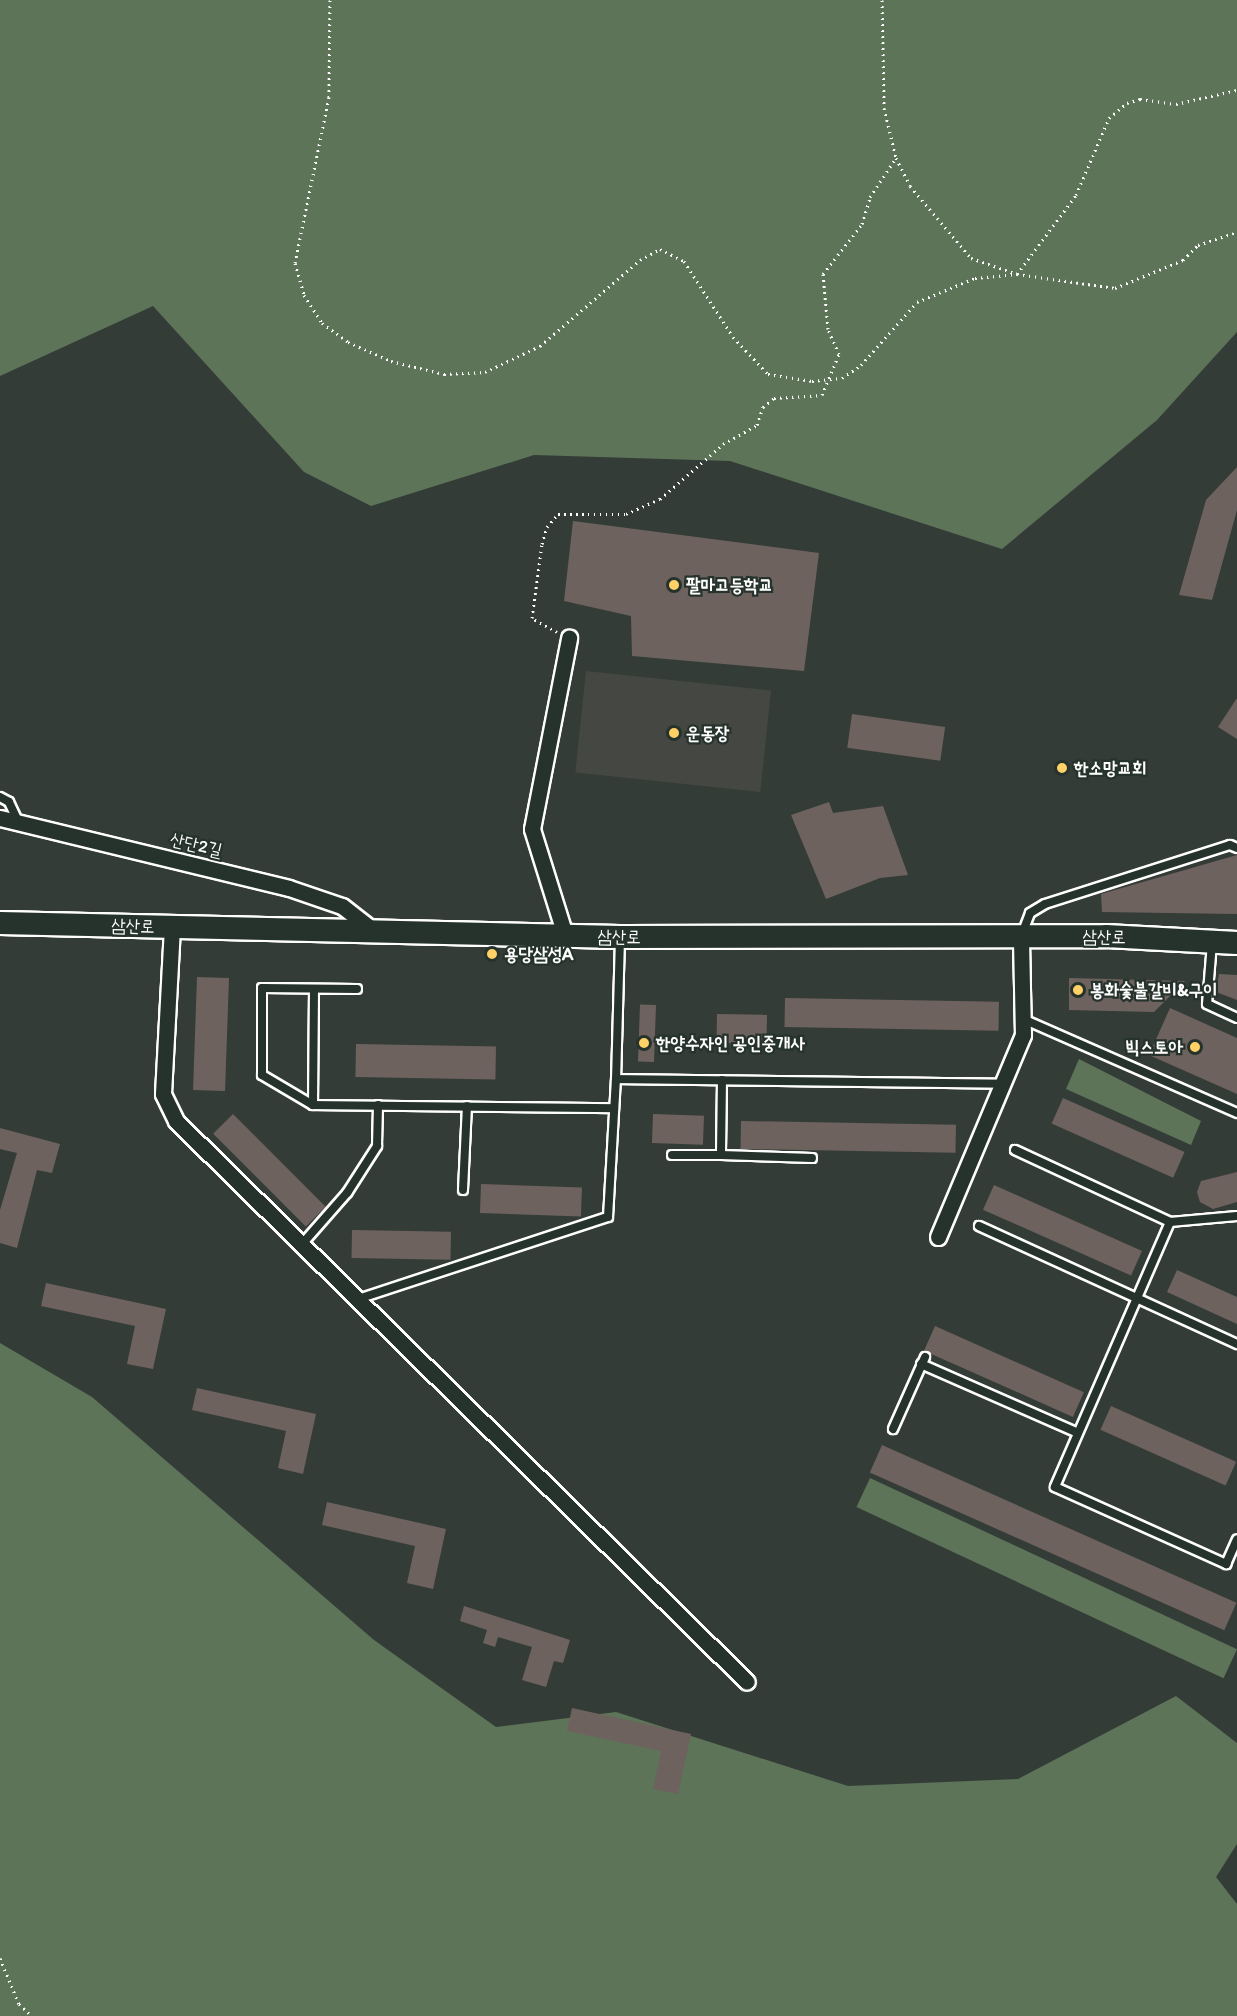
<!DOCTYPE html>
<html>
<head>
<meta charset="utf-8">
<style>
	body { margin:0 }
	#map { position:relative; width:1237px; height:2016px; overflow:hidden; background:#343c37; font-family:Itim,"Poor Story",sans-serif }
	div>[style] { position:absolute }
	.built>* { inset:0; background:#454743; transform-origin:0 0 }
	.green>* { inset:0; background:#5d7459; transform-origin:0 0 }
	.building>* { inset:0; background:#6e625e; transform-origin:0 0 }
	.path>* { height:3px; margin-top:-1.5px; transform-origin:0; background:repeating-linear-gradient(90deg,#fff 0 1.5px,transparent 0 6px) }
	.roads { filter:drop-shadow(2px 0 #fff) drop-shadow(-2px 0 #fff) drop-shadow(0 2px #fff) drop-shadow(0 -2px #fff) }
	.lane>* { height:8px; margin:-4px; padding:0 4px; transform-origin:4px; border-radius:4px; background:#26332d }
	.street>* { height:15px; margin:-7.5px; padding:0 7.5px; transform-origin:7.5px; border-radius:7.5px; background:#26332d }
	.secondary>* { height:22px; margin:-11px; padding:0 11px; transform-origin:11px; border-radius:11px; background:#26332d }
	.dots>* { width:16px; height:16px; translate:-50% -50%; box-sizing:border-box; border:3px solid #26332d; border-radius:50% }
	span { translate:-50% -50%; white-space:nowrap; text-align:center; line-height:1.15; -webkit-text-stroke:4.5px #26332d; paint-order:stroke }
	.poi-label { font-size:18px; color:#fff; font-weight:700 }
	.left { translate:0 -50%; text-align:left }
	.right { translate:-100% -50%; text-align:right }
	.street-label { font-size:18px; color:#fff }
</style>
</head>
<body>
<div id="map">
	<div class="built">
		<div style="left:586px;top:671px;width:186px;height:102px;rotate:6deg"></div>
	</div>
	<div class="green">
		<div style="clip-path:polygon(0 0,1237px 0,1237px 332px,1157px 420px,1002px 549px,730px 461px,534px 455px,371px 506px,304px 472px,153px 306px,0 376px)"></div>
		<div style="clip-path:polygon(1079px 1059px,1201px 1121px,1191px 1145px,1066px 1089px)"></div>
		<div style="clip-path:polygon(0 1343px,92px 1397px,374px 1640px,496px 1727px,616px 1712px,848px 1786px,1018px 1779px,1176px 1696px,1237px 1743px,1237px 1844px,1216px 1877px,1237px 1904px,1237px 2016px,0 2016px)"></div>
		<div style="left:870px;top:1478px;width:405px;height:32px;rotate:25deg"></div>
	</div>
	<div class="building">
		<div style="clip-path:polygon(1237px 467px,1237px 510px,1212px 600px,1179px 595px,1206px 500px)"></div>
		<div style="clip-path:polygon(573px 521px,819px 553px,804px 671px,632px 656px,631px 616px,564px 601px)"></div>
		<div style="clip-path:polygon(1237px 698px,1237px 739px,1218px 727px)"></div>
		<div style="left:852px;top:714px;width:94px;height:34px;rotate:8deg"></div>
		<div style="clip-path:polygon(829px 802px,833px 813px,883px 806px,908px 875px,880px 878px,826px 899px,791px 815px)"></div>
		<div style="clip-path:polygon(1237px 855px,1237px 914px,1102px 912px,1101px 894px)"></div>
		<div style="clip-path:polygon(1219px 974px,1237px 975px,1237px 1000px,1216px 992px)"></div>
		<div style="left:197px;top:977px;width:32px;height:113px;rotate:2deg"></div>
		<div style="clip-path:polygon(1069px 978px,1185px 981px,1154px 1012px,1069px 1010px)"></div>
		<div style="left:785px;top:998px;width:214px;height:29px;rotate:1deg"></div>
		<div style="left:656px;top:1005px;width:57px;height:16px;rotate:92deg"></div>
		<div style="clip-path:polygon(1170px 1008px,1237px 1038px,1237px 1094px,1149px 1055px)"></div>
		<div style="left:717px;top:1014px;width:50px;height:29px;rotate:1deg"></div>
		<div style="left:356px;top:1044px;width:140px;height:33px;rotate:1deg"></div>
		<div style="left:1063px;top:1098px;width:133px;height:28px;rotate:24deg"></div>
		<div style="left:233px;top:1114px;width:131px;height:28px;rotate:45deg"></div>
		<div style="left:653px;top:1114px;width:51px;height:29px;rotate:2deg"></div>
		<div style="left:741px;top:1121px;width:215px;height:28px;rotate:1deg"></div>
		<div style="clip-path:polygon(0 1128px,60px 1144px,52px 1173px,37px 1170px,17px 1248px,0 1243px,0 1210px,17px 1153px,0 1149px)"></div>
		<div style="clip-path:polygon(1237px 1172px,1237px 1202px,1213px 1209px,1200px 1202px,1197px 1192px,1201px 1181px)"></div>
		<div style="left:481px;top:1184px;width:101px;height:29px;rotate:2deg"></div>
		<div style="left:994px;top:1185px;width:162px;height:27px;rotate:24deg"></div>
		<div style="left:352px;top:1230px;width:99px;height:28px;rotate:1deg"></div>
		<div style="clip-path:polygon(1177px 1270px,1237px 1297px,1237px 1324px,1167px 1292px)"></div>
		<div style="clip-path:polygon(46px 1283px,166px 1309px,153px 1369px,127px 1364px,135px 1326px,41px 1306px)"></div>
		<div style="left:935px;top:1326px;width:163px;height:27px;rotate:24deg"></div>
		<div style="clip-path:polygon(197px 1388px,316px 1414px,303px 1474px,278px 1468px,286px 1431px,192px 1410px)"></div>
		<div style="left:1111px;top:1406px;width:137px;height:26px;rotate:24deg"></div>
		<div style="left:882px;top:1445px;width:388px;height:30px;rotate:24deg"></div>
		<div style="clip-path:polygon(327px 1502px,446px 1529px,433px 1589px,407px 1583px,415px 1546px,322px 1525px)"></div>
		<div style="clip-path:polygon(464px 1606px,570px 1640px,563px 1663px,554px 1661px,546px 1687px,522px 1680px,532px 1647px,498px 1637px,495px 1647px,483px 1643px,487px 1630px,460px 1621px)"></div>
		<div style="clip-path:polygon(572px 1708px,691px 1734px,678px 1794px,653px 1789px,661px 1751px,567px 1731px)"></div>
	</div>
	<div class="path">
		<div style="left:330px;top:0;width:97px;rotate:90.6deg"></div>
		<div style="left:329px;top:97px;width:169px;rotate:101.6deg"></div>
		<div style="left:295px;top:263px;width:33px;rotate:74deg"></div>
		<div style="left:304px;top:295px;width:33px;rotate:57deg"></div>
		<div style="left:322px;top:323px;width:32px;rotate:36deg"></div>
		<div style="left:348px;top:342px;width:47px;rotate:23.8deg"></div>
		<div style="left:391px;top:361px;width:55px;rotate:13.8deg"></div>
		<div style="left:444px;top:374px;width:41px;rotate:-2.8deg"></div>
		<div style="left:485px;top:372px;width:61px;rotate:-25.3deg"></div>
		<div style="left:540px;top:346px;width:132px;rotate:-40.7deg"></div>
		<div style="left:640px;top:260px;width:23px;rotate:-29deg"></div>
		<div style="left:660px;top:249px;width:27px;rotate:27deg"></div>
		<div style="left:684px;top:261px;width:90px;rotate:57.2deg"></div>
		<div style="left:733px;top:337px;width:51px;rotate:46.6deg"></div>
		<div style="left:768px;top:374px;width:45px;rotate:9deg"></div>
		<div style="left:812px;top:381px;width:30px;rotate:-6deg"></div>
		<div style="left:842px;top:378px;width:23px;rotate:-34deg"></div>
		<div style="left:861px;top:365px;width:84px;rotate:-48.4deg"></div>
		<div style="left:917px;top:302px;width:63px;rotate:-22.5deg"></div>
		<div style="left:975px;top:278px;width:42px;rotate:-5.4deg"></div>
		<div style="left:1017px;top:274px;width:99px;rotate:-53.2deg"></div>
		<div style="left:1076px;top:195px;width:84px;rotate:-66.8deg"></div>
		<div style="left:1109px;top:118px;width:23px;rotate:-40deg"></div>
		<div style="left:1127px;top:103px;width:14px;rotate:-17deg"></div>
		<div style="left:1140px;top:99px;width:36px;rotate:8deg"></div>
		<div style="left:1176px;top:104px;width:63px;rotate:-12.9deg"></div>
		<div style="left:882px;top:0;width:108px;rotate:88.9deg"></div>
		<div style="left:884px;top:108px;width:51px;rotate:76.5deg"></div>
		<div style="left:896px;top:158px;width:31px;rotate:63deg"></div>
		<div style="left:910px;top:186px;width:94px;rotate:49.7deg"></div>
		<div style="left:971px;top:258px;width:49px;rotate:19.2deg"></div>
		<div style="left:1017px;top:274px;width:99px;rotate:8.1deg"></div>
		<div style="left:1115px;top:288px;width:74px;rotate:-22.4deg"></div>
		<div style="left:1183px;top:260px;width:21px;rotate:-45deg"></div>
		<div style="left:1198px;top:245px;width:41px;rotate:-18.4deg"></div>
		<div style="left:557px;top:632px;width:29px;rotate:-151deg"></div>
		<div style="left:532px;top:618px;width:75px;rotate:-82.3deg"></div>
		<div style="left:542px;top:544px;width:18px;rotate:-74deg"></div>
		<div style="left:547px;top:527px;width:17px;rotate:-50deg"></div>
		<div style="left:558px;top:514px;width:68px"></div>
		<div style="left:626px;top:514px;width:37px;rotate:-24deg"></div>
		<div style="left:660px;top:499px;width:84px;rotate:-41.1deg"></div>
		<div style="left:723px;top:444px;width:39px;rotate:-29deg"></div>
		<div style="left:757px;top:425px;width:19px;rotate:-72deg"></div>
		<div style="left:763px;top:407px;width:14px;rotate:-39deg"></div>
		<div style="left:774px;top:398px;width:48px;rotate:-3.6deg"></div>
		<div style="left:822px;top:395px;width:44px;rotate:-67.5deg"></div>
		<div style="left:839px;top:354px;width:27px;rotate:-114deg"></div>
		<div style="left:828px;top:329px;width:55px;rotate:-95.2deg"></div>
		<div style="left:823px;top:274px;width:63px;rotate:-52deg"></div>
		<div style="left:862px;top:224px;width:28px;rotate:-73deg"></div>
		<div style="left:870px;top:197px;width:47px;rotate:-56.3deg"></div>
		<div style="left:0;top:1958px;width:50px;rotate:67.6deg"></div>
		<div style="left:19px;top:2004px;width:18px;rotate:43deg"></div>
	</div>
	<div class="roads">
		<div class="lane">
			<div style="left:0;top:797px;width:10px;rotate:29deg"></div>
			<div style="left:9px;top:802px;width:21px;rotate:65deg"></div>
			<div style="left:1022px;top:934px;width:22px;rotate:-69deg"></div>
			<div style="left:1030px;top:913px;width:17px;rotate:-31deg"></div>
			<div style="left:1045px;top:904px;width:194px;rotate:-17.7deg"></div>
			<div style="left:1230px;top:845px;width:8px;rotate:23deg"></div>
			<div style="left:620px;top:938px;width:141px;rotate:91.6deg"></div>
			<div style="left:616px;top:1079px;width:386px;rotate:0.7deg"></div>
			<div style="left:1212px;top:943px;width:61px;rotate:94.7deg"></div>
			<div style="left:1207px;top:1004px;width:33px;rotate:25deg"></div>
			<div style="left:357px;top:989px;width:95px;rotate:-179.4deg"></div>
			<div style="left:262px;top:988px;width:87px;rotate:90deg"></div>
			<div style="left:262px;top:1075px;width:59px;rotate:30.5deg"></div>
			<div style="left:313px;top:1105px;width:301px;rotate:0.6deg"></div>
			<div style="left:1023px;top:1019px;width:234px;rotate:23.7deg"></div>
			<div style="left:722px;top:1080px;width:75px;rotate:90.8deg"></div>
			<div style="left:721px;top:1155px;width:91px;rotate:1.9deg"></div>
			<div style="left:313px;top:1105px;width:116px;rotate:-89.5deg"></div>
			<div style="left:1015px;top:1150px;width:171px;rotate:24.9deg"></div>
			<div style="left:1170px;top:1222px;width:67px;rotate:-5.1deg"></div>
			<div style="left:672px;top:1155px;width:49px"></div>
			<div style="left:463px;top:1190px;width:84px;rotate:-87.3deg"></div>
			<div style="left:1170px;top:1222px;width:289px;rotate:113.5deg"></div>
			<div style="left:1055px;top:1487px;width:188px;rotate:24.2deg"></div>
			<div style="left:1226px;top:1564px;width:27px;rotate:-66deg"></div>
			<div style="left:979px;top:1226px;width:284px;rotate:24.6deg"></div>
			<div style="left:303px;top:1243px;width:67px;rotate:-48.7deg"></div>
			<div style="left:347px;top:1193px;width:56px;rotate:-57.4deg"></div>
			<div style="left:377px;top:1146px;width:41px;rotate:-88.6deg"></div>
			<div style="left:358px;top:1299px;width:263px;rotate:-18.2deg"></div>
			<div style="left:608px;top:1217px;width:138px;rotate:-86.7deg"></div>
			<div style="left:921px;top:1364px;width:171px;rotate:23.7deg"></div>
			<div style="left:893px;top:1429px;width:79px;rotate:-66deg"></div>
		</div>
		<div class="street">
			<div style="left:0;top:818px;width:297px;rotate:13.6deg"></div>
			<div style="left:289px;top:888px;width:56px;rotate:18.8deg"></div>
			<div style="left:342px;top:906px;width:41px;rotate:38deg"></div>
			<div style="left:172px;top:927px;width:167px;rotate:93.1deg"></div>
			<div style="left:163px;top:1094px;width:30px;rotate:64deg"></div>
			<div style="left:176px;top:1121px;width:800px;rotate:44.49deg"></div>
			<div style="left:565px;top:935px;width:111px;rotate:-107.3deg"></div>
			<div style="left:532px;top:829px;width:195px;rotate:-79deg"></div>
			<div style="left:938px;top:1237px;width:219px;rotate:-67.2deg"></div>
			<div style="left:1023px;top:1035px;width:99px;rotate:-91.2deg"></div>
		</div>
		<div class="secondary">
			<div style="left:0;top:923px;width:620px;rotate:1.29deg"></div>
			<div style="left:620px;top:937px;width:486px;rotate:-0.1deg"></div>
			<div style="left:1106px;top:936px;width:131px;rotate:3.1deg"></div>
		</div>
	</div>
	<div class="dots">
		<div style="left:674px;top:585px;background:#ffd166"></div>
		<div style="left:674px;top:733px;background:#ffd166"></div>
		<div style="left:1062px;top:768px;background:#ffd166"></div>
		<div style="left:492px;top:954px;background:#ffd166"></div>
		<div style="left:1078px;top:990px;background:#ffd166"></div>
		<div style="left:644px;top:1043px;background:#ffd166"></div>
		<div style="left:1195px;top:1047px;background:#ffd166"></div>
	</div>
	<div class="poi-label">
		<span class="left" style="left:686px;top:585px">팔마고등학교</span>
		<span class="left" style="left:686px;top:733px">운동장</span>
		<span class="left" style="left:1074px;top:768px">한소망교회</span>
		<span class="left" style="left:504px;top:954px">용당삼성A</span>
		<span class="left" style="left:1090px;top:990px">봉화숯불갈비&amp;구이</span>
		<span class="left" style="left:656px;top:1043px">한양수자인 공인중개사</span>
		<span class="right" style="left:1183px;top:1047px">빅스토아</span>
	</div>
	<div class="street-label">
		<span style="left:196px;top:845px;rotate:13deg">산단2길</span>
		<span style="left:133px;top:926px;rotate:2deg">삼산로</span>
		<span style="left:619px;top:937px;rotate:1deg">삼산로</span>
		<span style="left:1104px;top:937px;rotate:1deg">삼산로</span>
	</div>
</div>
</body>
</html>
